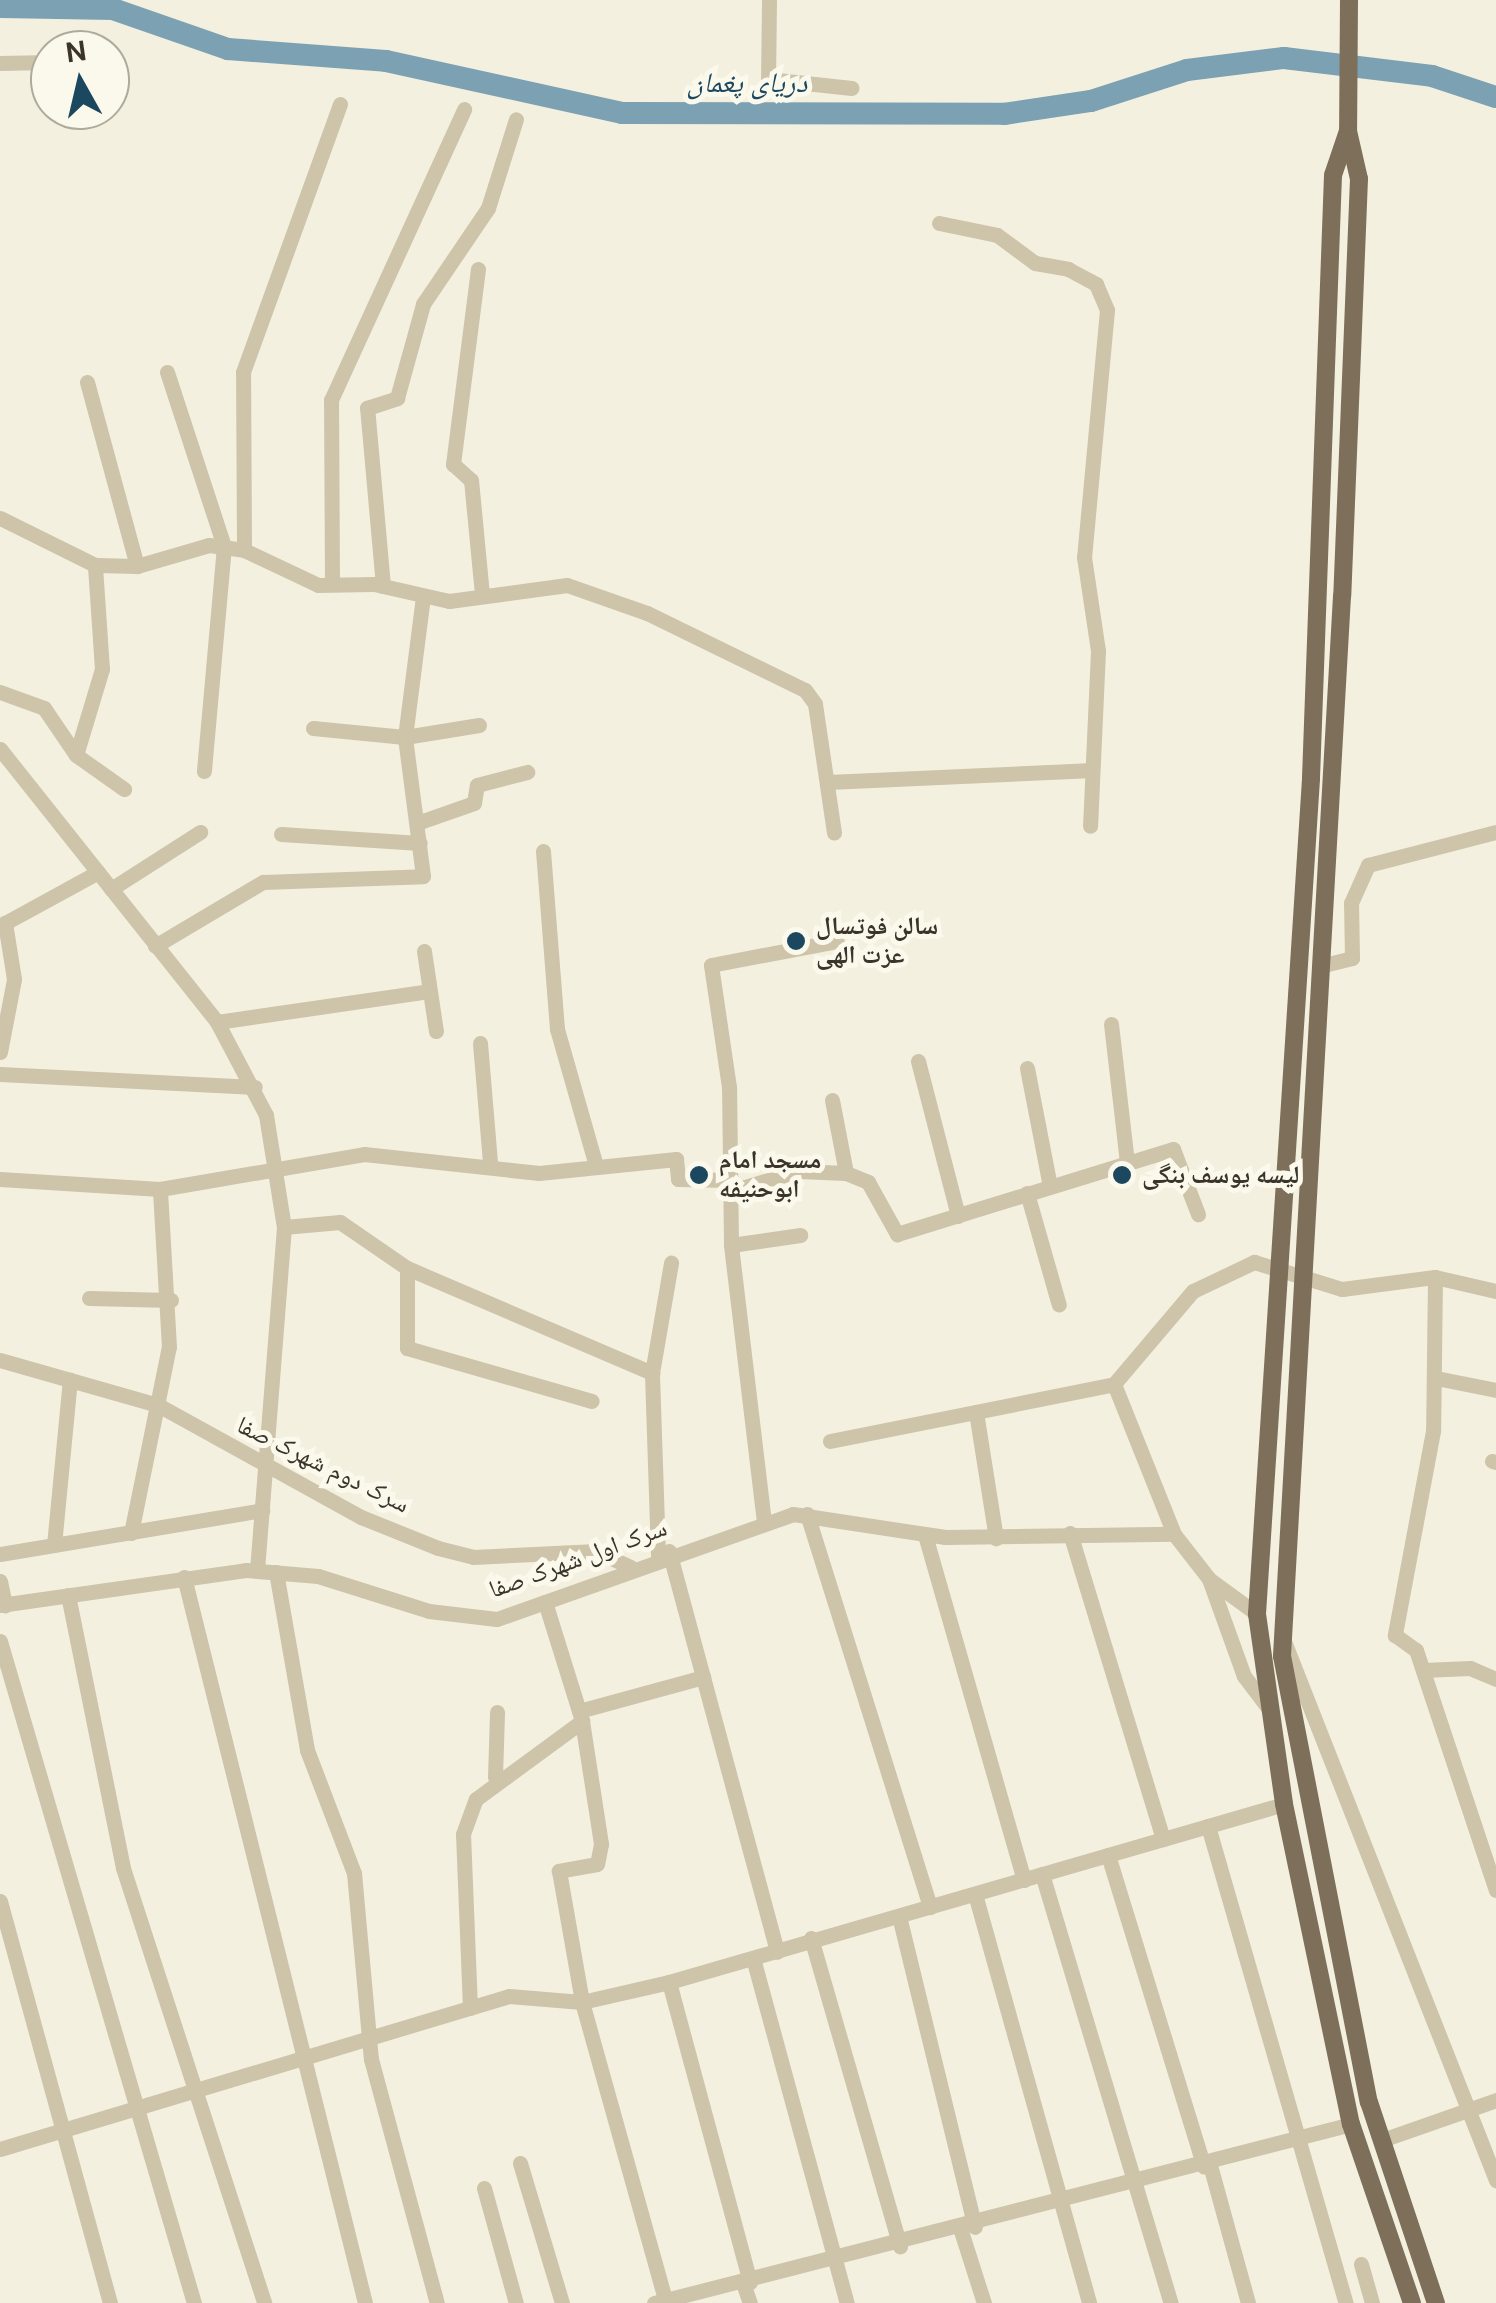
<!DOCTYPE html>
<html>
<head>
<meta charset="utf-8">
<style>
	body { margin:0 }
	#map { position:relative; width:1496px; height:2303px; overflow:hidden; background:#f4f0df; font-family:"DM Sans","Noto Naskh Arabic",sans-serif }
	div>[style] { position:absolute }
	.river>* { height:22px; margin:-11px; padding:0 11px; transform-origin:11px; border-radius:11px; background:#7ca1b3 }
	.minor>* { height:15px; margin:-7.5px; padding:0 7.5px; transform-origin:7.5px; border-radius:7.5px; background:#cdc4a9 }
	.major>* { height:18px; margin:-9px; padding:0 9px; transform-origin:9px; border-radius:9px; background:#7d6f5a }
	.dots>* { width:28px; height:28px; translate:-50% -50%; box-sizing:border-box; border:5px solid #fbf8ec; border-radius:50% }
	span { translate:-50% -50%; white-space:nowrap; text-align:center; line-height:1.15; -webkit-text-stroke:10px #fbf8ec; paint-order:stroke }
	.poi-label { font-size:25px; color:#3a342a; font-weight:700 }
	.left { translate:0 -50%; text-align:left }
	.street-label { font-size:25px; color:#3a342a }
	.water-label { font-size:28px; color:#1c485f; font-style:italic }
	.north { position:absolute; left:30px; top:30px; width:100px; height:100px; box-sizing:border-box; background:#fbf8ec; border:2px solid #aeaa9e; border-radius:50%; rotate:352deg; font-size:28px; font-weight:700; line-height:40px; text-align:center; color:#3a342a }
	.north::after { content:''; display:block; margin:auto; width:35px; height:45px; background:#1c485f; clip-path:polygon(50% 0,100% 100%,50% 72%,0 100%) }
</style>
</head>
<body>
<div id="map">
	<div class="river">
		<div style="left:0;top:7px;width:113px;rotate:1deg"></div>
		<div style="left:113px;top:9px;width:122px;rotate:19.2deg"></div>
		<div style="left:228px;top:49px;width:158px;rotate:4.3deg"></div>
		<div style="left:386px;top:61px;width:242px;rotate:12.4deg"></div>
		<div style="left:622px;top:113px;width:382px;rotate:0.1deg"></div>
		<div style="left:1004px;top:114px;width:88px;rotate:-8.5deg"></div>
		<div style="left:1091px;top:101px;width:101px;rotate:-17.9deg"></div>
		<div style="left:1187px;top:70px;width:98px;rotate:-7.1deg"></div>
		<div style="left:1284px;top:58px;width:149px;rotate:6.9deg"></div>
		<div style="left:1432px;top:76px;width:67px;rotate:18.2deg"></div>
	</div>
	<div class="minor">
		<div style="left:769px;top:0;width:79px;rotate:90.7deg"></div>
		<div style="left:768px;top:79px;width:84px;rotate:6.1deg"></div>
		<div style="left:0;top:63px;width:50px;rotate:-1.1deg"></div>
		<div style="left:939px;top:223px;width:59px;rotate:11.7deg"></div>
		<div style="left:997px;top:235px;width:47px;rotate:36.4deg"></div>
		<div style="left:1035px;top:263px;width:34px;rotate:10deg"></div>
		<div style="left:1068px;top:269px;width:32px;rotate:28deg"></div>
		<div style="left:1096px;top:284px;width:28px;rotate:67deg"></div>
		<div style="left:1107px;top:310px;width:248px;rotate:95.3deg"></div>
		<div style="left:1084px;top:557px;width:95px;rotate:81.5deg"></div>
		<div style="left:1098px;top:651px;width:175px;rotate:92.6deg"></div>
		<div style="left:478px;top:269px;width:197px;rotate:97.3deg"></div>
		<div style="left:453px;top:464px;width:24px;rotate:42deg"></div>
		<div style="left:471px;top:480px;width:116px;rotate:84.5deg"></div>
		<div style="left:167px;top:372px;width:183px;rotate:71.9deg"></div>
		<div style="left:224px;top:546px;width:226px;rotate:95.1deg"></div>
		<div style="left:87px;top:382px;width:191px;rotate:74.8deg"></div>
		<div style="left:0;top:518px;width:106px;rotate:26.3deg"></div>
		<div style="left:95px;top:565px;width:42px;rotate:1.4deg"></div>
		<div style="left:137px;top:566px;width:75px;rotate:-16.3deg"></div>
		<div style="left:209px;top:545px;width:35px;rotate:8deg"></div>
		<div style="left:244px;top:550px;width:82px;rotate:25.3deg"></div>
		<div style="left:318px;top:585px;width:56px;rotate:-1deg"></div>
		<div style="left:374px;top:584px;width:77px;rotate:12.8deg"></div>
		<div style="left:449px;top:601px;width:119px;rotate:-7.7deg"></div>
		<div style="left:567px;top:585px;width:85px;rotate:19.3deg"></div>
		<div style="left:647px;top:613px;width:176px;rotate:26deg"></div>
		<div style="left:805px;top:690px;width:17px;rotate:54deg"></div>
		<div style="left:815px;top:704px;width:130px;rotate:81.6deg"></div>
		<div style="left:244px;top:550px;width:178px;rotate:-90.3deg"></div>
		<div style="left:243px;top:372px;width:285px;rotate:-70.1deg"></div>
		<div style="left:332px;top:584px;width:184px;rotate:-90.3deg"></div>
		<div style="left:331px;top:400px;width:320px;rotate:-65.4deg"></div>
		<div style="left:383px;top:586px;width:179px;rotate:-95.1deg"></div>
		<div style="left:367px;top:408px;width:32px;rotate:-18deg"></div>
		<div style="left:397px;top:398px;width:98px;rotate:-74.5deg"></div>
		<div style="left:423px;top:304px;width:116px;rotate:-55.9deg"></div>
		<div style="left:488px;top:208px;width:93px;rotate:-72.5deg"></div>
		<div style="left:0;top:692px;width:47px;rotate:20deg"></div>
		<div style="left:44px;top:708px;width:57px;rotate:55.8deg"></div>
		<div style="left:76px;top:755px;width:59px;rotate:35.3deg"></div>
		<div style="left:313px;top:728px;width:92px;rotate:5.6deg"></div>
		<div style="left:405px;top:737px;width:75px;rotate:-9.2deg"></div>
		<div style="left:0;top:749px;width:349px;rotate:51.5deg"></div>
		<div style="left:217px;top:1022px;width:105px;rotate:62.2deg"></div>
		<div style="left:266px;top:1115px;width:113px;rotate:80.9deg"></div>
		<div style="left:284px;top:1227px;width:345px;rotate:94.5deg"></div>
		<div style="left:76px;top:755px;width:90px;rotate:-73.2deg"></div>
		<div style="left:102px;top:669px;width:104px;rotate:-93.9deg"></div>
		<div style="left:828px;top:782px;width:260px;rotate:-2.6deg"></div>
		<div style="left:417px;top:823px;width:60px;rotate:-19.3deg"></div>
		<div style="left:474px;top:803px;width:18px;rotate:-81deg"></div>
		<div style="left:477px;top:785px;width:52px;rotate:-14.6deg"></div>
		<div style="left:281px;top:834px;width:139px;rotate:3.7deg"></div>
		<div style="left:543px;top:851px;width:179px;rotate:85.5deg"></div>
		<div style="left:557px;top:1029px;width:142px;rotate:74.1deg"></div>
		<div style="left:111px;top:889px;width:106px;rotate:-32.6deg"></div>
		<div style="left:155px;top:946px;width:126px;rotate:-30.7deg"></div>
		<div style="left:263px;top:882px;width:160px;rotate:-2.1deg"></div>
		<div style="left:423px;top:876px;width:140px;rotate:-97.4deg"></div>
		<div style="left:405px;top:737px;width:142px;rotate:-82.7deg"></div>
		<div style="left:424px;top:951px;width:81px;rotate:81.5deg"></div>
		<div style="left:1324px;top:965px;width:29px;rotate:-14deg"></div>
		<div style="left:1352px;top:958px;width:55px;rotate:-91deg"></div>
		<div style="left:1351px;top:903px;width:42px;rotate:-65.9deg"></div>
		<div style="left:1368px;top:865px;width:132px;rotate:-14.5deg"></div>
		<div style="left:217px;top:1022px;width:214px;rotate:-8.3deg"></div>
		<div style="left:1111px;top:1024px;width:140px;rotate:83.4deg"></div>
		<div style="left:480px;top:1043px;width:119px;rotate:85.2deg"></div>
		<div style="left:0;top:1052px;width:74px;rotate:-79.1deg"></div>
		<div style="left:14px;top:979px;width:57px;rotate:-99.1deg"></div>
		<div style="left:5px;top:923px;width:106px;rotate:-28.7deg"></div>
		<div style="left:918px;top:1061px;width:160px;rotate:75.5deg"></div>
		<div style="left:1027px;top:1068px;width:120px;rotate:79deg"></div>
		<div style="left:0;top:1074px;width:255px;rotate:2.9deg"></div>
		<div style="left:832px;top:1100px;width:74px;rotate:79.1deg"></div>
		<div style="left:0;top:1179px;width:160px;rotate:3.6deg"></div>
		<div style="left:160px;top:1189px;width:207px;rotate:-9.7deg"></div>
		<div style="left:364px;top:1154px;width:176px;rotate:6.2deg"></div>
		<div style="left:539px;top:1173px;width:138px;rotate:-5.8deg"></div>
		<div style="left:676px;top:1159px;width:20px;rotate:84deg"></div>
		<div style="left:678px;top:1179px;width:54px;rotate:1.1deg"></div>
		<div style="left:732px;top:1191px;width:69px;rotate:-16.9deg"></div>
		<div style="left:798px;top:1171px;width:48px;rotate:2.4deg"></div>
		<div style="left:846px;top:1173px;width:24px;rotate:22deg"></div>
		<div style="left:868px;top:1182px;width:60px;rotate:60.9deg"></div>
		<div style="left:897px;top:1234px;width:289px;rotate:-17.1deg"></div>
		<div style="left:1173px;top:1149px;width:70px;rotate:69deg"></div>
		<div style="left:1027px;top:1193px;width:116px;rotate:74.1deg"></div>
		<div style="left:284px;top:1227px;width:56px;rotate:-5.1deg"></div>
		<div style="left:340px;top:1222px;width:81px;rotate:34.5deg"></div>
		<div style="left:407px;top:1268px;width:267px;rotate:23.2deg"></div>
		<div style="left:731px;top:1245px;width:70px;rotate:-8.2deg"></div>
		<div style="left:407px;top:1268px;width:80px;rotate:90deg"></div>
		<div style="left:407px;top:1348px;width:192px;rotate:16deg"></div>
		<div style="left:1435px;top:1277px;width:154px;rotate:90.7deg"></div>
		<div style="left:1433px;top:1431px;width:208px;rotate:100.6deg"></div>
		<div style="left:1395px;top:1635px;width:26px;rotate:36deg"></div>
		<div style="left:1416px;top:1650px;width:253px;rotate:71.6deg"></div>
		<div style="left:89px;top:1298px;width:82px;rotate:1.4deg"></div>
		<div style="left:0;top:1360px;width:164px;rotate:15.9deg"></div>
		<div style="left:158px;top:1405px;width:232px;rotate:28.9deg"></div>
		<div style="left:361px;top:1517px;width:83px;rotate:21.9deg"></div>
		<div style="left:438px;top:1548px;width:36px;rotate:14deg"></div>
		<div style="left:473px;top:1557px;width:123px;rotate:-2.8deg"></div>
		<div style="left:596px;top:1551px;width:38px;rotate:25deg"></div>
		<div style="left:1436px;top:1378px;width:61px;rotate:11.3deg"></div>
		<div style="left:1114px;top:1384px;width:162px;rotate:68.2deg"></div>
		<div style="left:1174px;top:1534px;width:57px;rotate:52.1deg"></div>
		<div style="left:1209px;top:1579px;width:103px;rotate:70.2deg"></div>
		<div style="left:1244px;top:1676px;width:38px;rotate:53deg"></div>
		<div style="left:976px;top:1412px;width:128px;rotate:81deg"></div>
		<div style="left:830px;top:1441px;width:290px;rotate:-11.3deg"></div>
		<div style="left:1114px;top:1384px;width:122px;rotate:-49.7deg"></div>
		<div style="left:1193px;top:1291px;width:68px;rotate:-25.4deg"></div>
		<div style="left:1254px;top:1262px;width:92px;rotate:17.1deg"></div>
		<div style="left:1342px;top:1289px;width:94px;rotate:-7.4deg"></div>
		<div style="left:1435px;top:1277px;width:63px;rotate:12.9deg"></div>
		<div style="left:1492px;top:1461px;width:4px;rotate:14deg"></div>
		<div style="left:807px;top:1514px;width:412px;rotate:72.6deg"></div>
		<div style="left:764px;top:1522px;width:279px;rotate:-96.8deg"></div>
		<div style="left:731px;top:1245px;width:158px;rotate:-90.7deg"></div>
		<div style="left:729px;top:1087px;width:123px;rotate:-98.4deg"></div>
		<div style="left:711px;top:965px;width:128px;rotate:-10.8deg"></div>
		<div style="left:131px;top:1533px;width:190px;rotate:-78.5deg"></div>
		<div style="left:169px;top:1347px;width:158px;rotate:-93.3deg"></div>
		<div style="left:1070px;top:1533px;width:320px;rotate:73.1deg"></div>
		<div style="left:925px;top:1535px;width:359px;rotate:74deg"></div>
		<div style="left:54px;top:1545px;width:166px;rotate:-84.5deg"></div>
		<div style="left:669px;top:1551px;width:415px;rotate:74.9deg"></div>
		<div style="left:0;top:1554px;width:266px;rotate:-9.5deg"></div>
		<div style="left:658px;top:1555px;width:182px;rotate:-91.9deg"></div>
		<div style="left:652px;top:1373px;width:112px;rotate:-80.2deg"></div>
		<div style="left:276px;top:1572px;width:181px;rotate:80.1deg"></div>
		<div style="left:307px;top:1750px;width:132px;rotate:69.1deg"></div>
		<div style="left:354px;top:1873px;width:187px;rotate:84.8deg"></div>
		<div style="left:371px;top:2059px;width:253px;rotate:74.9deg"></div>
		<div style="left:184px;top:1577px;width:748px;rotate:76deg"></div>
		<div style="left:1209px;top:1579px;width:59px;rotate:36.1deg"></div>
		<div style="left:0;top:1581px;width:25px;rotate:78deg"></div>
		<div style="left:68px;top:1595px;width:278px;rotate:78.6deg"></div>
		<div style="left:123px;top:1868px;width:457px;rotate:72deg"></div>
		<div style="left:545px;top:1602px;width:125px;rotate:72.7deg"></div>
		<div style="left:582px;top:1721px;width:124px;rotate:81.2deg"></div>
		<div style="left:601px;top:1844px;width:20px;rotate:101deg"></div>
		<div style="left:597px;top:1864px;width:39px;rotate:170deg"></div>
		<div style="left:559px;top:1871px;width:133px;rotate:80deg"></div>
		<div style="left:582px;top:2002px;width:313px;rotate:74.4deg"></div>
		<div style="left:0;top:1605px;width:248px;rotate:-8.1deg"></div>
		<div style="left:246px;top:1570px;width:72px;rotate:4.8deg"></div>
		<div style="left:318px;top:1576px;width:116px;rotate:17.5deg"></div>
		<div style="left:429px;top:1611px;width:68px;rotate:6.7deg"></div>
		<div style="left:497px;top:1619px;width:314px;rotate:-19.5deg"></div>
		<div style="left:793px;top:1514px;width:154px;rotate:8.6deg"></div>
		<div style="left:945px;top:1537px;width:229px;rotate:-0.8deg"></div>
		<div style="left:1282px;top:1636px;width:585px;rotate:68.53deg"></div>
		<div style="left:0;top:1641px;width:690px;rotate:73.67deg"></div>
		<div style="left:1423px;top:1670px;width:47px;rotate:-2.4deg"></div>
		<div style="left:1470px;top:1668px;width:28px;rotate:23deg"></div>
		<div style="left:579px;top:1711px;width:129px;rotate:-15.3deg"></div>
		<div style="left:495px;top:1777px;width:65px;rotate:-88.2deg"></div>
		<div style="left:1208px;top:1826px;width:497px;rotate:73.9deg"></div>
		<div style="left:1108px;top:1855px;width:326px;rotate:72.9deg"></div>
		<div style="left:1042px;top:1874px;width:448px;rotate:73.3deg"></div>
		<div style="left:975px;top:1894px;width:425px;rotate:74.4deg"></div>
		<div style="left:0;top:1901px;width:417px;rotate:74.7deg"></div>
		<div style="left:899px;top:1916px;width:320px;rotate:76.3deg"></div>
		<div style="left:811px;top:1938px;width:321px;rotate:73.9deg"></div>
		<div style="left:753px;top:1958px;width:358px;rotate:74.8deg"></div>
		<div style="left:669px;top:1982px;width:311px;rotate:74.9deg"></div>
		<div style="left:470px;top:2008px;width:174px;rotate:-92.3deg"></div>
		<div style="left:463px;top:1834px;width:37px;rotate:-70deg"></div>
		<div style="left:476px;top:1799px;width:132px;rotate:-36.3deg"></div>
		<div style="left:1382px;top:2140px;width:121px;rotate:-19.3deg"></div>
		<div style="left:0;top:2149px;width:531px;rotate:-16.73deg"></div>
		<div style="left:509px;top:1996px;width:73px;rotate:4.7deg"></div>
		<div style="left:582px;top:2002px;width:89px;rotate:-12.9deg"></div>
		<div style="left:669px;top:1982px;width:640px;rotate:-16.14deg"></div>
		<div style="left:520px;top:2163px;width:146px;rotate:73.3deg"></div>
		<div style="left:1210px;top:2165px;width:143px;rotate:74.6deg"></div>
		<div style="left:484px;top:2188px;width:119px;rotate:74.5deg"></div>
		<div style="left:961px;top:2231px;width:76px;rotate:72.3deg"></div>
		<div style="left:1361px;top:2264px;width:41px;rotate:74.2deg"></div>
		<div style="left:743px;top:2283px;width:21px;rotate:71deg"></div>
		<div style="left:654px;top:2303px;width:720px;rotate:-14.4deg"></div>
	</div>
	<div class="major">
		<div style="left:1349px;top:0;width:131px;rotate:90.4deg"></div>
		<div style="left:1348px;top:131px;width:49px;rotate:77.1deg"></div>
		<div style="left:1359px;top:179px;width:417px;rotate:92.3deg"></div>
		<div style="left:1342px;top:596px;width:1062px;rotate:93.24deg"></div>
		<div style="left:1282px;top:1656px;width:454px;rotate:79deg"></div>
		<div style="left:1369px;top:2102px;width:212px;rotate:71.6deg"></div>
		<div style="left:1348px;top:131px;width:46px;rotate:108.8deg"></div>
		<div style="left:1333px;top:175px;width:604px;rotate:92.09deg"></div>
		<div style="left:1311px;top:779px;width:837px;rotate:93.7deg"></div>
		<div style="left:1257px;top:1614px;width:192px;rotate:81.9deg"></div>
		<div style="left:1284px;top:1804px;width:327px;rotate:78.2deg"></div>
		<div style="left:1351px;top:2124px;width:189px;rotate:71.2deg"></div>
	</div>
	<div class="dots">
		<div style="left:796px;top:941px;background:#1c485f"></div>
		<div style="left:699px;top:1175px;background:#1c485f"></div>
		<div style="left:1122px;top:1175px;background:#1c485f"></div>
	</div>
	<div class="poi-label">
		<span class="left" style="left:816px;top:941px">سالن فوتسال<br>عزت الهی</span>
		<span class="left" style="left:719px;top:1175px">مسجد امام<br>ابوحنیفه</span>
		<span class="left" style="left:1142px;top:1175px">لیسه یوسف بنگی</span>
	</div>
	<div class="street-label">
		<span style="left:323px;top:1465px;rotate:26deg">سرک دوم شهرک صفا</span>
		<span style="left:578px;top:1559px;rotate:-20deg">سرک اول شهرک صفا</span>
	</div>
	<div class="water-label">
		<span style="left:747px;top:83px">دریای پغمان</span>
	</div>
	<div class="north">N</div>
</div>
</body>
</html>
